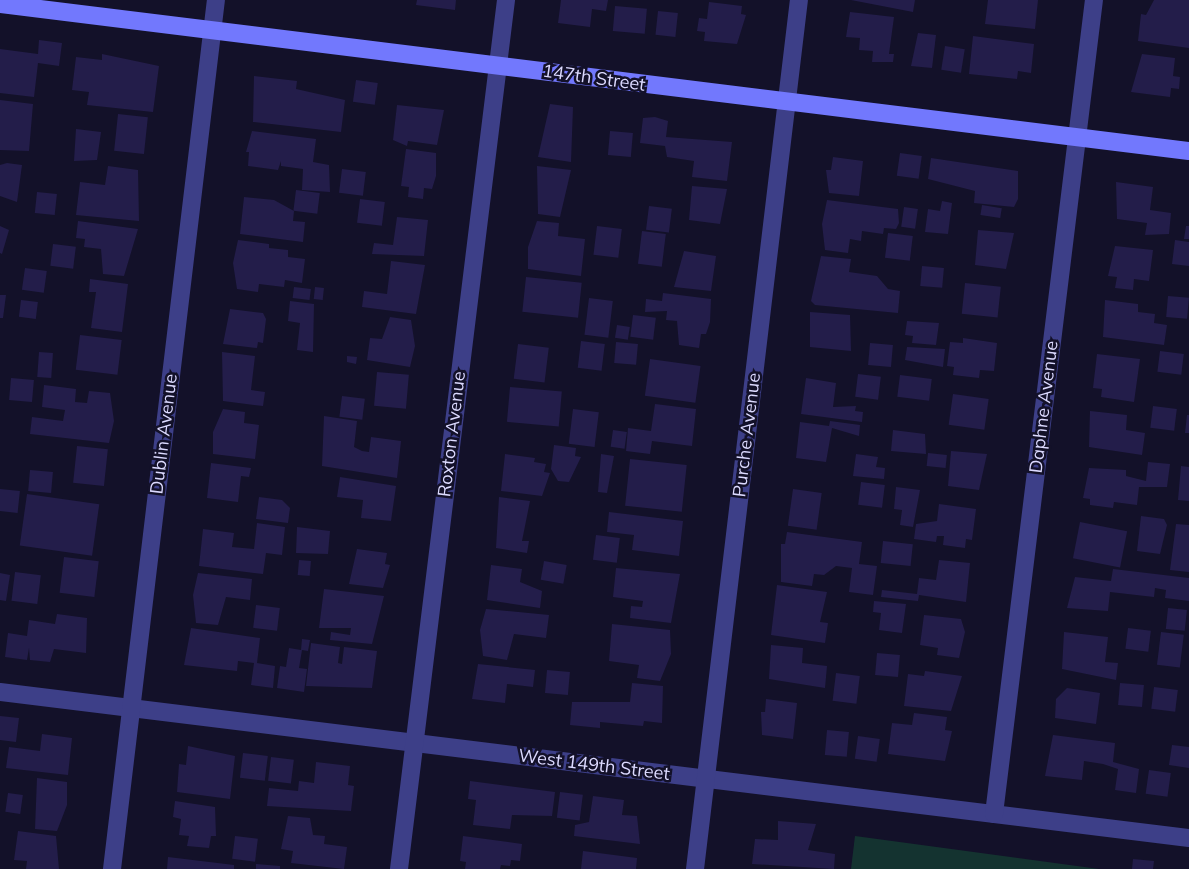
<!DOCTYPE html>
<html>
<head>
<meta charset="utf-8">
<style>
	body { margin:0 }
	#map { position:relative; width:1189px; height:869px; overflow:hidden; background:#131129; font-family:Mulish,sans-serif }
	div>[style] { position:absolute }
	.green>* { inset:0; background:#143330 }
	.building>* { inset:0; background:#231d4a; transform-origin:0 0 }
	.street>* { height:18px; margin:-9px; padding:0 9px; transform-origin:9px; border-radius:9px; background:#3d3f88 }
	.secondary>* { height:18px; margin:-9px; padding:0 9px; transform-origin:9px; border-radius:9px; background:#7278fd }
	span { translate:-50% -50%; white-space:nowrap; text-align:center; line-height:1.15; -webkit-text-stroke:5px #131129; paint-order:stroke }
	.street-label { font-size:18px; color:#dcdaff }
</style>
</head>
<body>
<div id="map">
	<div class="green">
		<div style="clip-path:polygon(855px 836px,1099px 869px,851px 869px)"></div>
	</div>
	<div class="building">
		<div style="clip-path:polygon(417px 0,456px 0,455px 10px,416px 5px)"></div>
		<div style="clip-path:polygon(561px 0,608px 0,606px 11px,592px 9px,590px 27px,558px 23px)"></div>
		<div style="clip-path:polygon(851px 0,915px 0,913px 12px)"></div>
		<div style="clip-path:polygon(988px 0,1038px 0,1035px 29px,985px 24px)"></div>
		<div style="clip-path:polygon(1154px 0,1189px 0,1189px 48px,1138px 41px,1141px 14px,1146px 15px)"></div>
		<div style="clip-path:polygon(709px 2px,742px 6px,741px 14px,746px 15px,737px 44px,704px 41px,705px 32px,697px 31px,699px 18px,707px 19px)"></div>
		<div style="left:615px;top:6px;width:32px;height:25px;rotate:5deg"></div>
		<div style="left:658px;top:11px;width:20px;height:24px;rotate:6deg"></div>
		<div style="clip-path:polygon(850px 12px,894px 17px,889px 54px,894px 54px,893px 62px,872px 62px,873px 51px,859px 50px,860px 38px,846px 37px)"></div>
		<div style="clip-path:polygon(918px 33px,936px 35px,932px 68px,911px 66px)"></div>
		<div style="clip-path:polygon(973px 36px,1034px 44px,1031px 73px,1018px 71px,1017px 79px,969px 74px)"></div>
		<div style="clip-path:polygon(39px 40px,62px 43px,59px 66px,38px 63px,34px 97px,0 93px,0 49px,38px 54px)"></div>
		<div style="left:945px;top:46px;width:20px;height:24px;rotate:9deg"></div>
		<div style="clip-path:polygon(102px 54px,159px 66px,153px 112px,87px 105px,89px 92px,72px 90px,76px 57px,102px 60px)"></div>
		<div style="clip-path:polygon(1142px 54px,1175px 58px,1173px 76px,1180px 77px,1179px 89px,1171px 88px,1170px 97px,1131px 92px)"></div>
		<div style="clip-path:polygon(254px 76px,297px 81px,296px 89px,345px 100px,341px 132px,253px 122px)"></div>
		<div style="left:356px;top:80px;width:22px;height:22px;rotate:8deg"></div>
		<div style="clip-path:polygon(0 100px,33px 104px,29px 151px,0 150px)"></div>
		<div style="clip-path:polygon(550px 104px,573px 107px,571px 162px,538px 157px)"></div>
		<div style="clip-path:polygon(397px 105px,444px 110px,437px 145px,408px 141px,407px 146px,393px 140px)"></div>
		<div style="left:118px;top:114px;width:30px;height:37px;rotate:6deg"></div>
		<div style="clip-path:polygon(655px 117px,668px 121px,666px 137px,732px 142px,727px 181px,692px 177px,694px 161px,667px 157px,665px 146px,640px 143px,643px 118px)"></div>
		<div style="clip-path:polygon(76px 129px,101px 132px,97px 160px,74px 161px)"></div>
		<div style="clip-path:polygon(252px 131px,316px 139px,313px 162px,329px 165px,330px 192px,302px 190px,303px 169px,281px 166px,281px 161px,278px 170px,248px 166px,249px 152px,246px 152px)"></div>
		<div style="left:610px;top:131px;width:23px;height:24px;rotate:5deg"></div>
		<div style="clip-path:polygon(406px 149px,436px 153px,436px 176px,432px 189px,424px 188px,423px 199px,408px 197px,409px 187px,401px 186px)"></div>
		<div style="left:900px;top:153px;width:22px;height:23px;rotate:8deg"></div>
		<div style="clip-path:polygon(833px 157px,863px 161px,859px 196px,829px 193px,826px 170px,831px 170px)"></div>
		<div style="clip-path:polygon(931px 158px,1018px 171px,1018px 199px,1014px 207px,974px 203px,975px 191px,928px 179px)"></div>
		<div style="clip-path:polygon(7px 163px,22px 165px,17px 202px,0 196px,0 165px)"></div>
		<div style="clip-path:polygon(108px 166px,138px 170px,139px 221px,76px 215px,80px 182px,105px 185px)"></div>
		<div style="clip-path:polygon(537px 166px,571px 170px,560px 217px,538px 214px)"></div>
		<div style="left:342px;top:169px;width:24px;height:24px;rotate:7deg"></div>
		<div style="clip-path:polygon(1116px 182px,1153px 187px,1150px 210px,1171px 213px,1169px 234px,1145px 235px,1147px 223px,1117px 219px)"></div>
		<div style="clip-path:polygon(692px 186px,727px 189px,720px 224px,689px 220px)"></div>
		<div style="left:296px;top:190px;width:24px;height:21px;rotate:7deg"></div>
		<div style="left:37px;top:192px;width:20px;height:21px;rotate:6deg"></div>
		<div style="clip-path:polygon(244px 197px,274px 200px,294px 211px,293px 221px,305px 222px,303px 242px,240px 234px)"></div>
		<div style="left:360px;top:199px;width:25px;height:24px;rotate:7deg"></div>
		<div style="clip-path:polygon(827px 200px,898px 209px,899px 223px,896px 229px,884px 228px,883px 234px,862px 231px,861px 241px,850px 239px,848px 253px,825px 250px,822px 224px)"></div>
		<div style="clip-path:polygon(942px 201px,952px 203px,948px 234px,925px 232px,928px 209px,940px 211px)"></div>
		<div style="left:982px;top:205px;width:20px;height:10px;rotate:9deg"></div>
		<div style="left:649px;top:206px;width:23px;height:24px;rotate:7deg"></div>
		<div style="left:904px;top:207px;width:14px;height:20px;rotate:8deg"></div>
		<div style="clip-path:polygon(397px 217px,428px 220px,424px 256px,372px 254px,374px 243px,393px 245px)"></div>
		<div style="clip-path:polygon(78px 221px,138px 229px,124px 276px,103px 274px,101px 249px,84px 247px,85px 239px,76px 238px)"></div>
		<div style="clip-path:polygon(537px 221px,559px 223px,558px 236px,585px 239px,581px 276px,528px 269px,528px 247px)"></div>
		<div style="clip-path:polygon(0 226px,9px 230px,2px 254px,0 253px)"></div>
		<div style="left:597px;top:226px;width:25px;height:29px;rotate:7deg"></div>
		<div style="clip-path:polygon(1186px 226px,1189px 226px,1189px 239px,1184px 239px)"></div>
		<div style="clip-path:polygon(978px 230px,1014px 233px,1006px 269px,975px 265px)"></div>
		<div style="left:642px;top:231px;width:24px;height:33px;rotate:7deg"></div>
		<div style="left:888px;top:233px;width:25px;height:25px;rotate:7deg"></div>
		<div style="clip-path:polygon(238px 240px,269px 244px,269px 248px,288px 250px,288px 257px,305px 259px,302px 283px,285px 280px,284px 287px,259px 284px,258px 292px,237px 289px,233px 263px)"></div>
		<div style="clip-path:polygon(1175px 240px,1189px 242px,1189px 266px,1172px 264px)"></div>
		<div style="left:53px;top:244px;width:23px;height:22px;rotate:7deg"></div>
		<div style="clip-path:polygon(1115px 246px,1153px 250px,1149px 281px,1134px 279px,1133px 290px,1115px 288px,1117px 277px,1108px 276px)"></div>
		<div style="clip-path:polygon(684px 251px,716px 256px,711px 291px,674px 287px)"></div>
		<div style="clip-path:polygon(821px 256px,851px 259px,849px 272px,877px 276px,888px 289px,900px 291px,898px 313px,815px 305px,811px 301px)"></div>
		<div style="clip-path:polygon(391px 261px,425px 265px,416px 314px,362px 307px,364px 291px,387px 294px)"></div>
		<div style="left:922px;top:266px;width:22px;height:20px;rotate:5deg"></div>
		<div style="left:25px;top:268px;width:22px;height:22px;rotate:8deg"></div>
		<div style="left:526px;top:277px;width:56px;height:35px;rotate:6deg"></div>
		<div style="clip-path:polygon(90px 279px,128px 284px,122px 332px,91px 328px,96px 292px,89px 292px)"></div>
		<div style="left:965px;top:283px;width:36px;height:31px;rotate:6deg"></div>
		<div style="left:294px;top:287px;width:17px;height:11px;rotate:7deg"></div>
		<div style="left:315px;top:287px;width:9px;height:12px;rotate:6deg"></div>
		<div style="clip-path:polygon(663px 293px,711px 299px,710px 322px,706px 334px,701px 334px,699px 348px,679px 345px,677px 321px,666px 320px,667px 311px,645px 312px,646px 299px,662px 301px)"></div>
		<div style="clip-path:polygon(0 295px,6px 295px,3px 318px,0 318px)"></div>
		<div style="left:1168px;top:296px;width:21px;height:21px;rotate:5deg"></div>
		<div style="left:589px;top:298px;width:24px;height:37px;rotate:7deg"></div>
		<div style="left:21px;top:300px;width:17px;height:17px;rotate:7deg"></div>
		<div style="clip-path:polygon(1105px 300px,1138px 304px,1138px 312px,1155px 314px,1154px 323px,1167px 325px,1164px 345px,1103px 337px)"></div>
		<div style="clip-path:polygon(290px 301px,314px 304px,313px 352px,297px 350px,300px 323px,288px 321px)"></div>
		<div style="clip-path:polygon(230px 309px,263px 313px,266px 319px,263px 343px,258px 342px,257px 348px,223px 344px)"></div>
		<div style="clip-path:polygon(810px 312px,850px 315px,851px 351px,810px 347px)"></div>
		<div style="left:633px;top:315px;width:23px;height:22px;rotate:7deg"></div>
		<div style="clip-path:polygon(390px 317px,411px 320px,415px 346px,410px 367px,367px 360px,370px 338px,382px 339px)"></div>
		<div style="clip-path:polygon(907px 321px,939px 323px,936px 345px,912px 343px,913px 336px,905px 335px)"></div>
		<div style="left:617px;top:325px;width:13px;height:13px;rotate:9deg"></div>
		<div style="left:80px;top:335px;width:42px;height:35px;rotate:7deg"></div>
		<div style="clip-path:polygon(963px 338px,997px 343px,994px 371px,980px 370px,979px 378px,953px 375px,954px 367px,947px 366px,950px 342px,963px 343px)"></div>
		<div style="left:581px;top:341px;width:24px;height:27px;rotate:7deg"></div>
		<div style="left:616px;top:342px;width:22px;height:21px;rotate:5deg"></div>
		<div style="left:870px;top:343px;width:23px;height:22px;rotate:5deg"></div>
		<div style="left:518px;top:344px;width:31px;height:35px;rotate:7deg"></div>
		<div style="clip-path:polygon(907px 347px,945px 349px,943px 367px,905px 360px)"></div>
		<div style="left:1160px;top:351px;width:24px;height:21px;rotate:7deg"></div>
		<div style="left:39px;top:352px;width:14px;height:25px;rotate:4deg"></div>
		<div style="clip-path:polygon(222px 352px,255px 356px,251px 390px,265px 392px,263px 406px,223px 401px)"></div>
		<div style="clip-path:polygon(1097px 354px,1140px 359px,1134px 402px,1101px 397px,1102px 389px,1093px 388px)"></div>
		<div style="clip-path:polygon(347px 356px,357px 357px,356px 364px,347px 362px)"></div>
		<div style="left:650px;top:359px;width:51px;height:37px;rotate:8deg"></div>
		<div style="left:377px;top:372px;width:32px;height:34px;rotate:5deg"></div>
		<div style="left:858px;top:374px;width:23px;height:23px;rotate:7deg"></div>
		<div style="left:900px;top:375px;width:32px;height:22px;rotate:7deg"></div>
		<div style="left:11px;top:378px;width:23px;height:22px;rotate:5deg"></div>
		<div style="clip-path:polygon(806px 378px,836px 383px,833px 407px,856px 406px,855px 411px,863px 412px,862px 422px,801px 414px)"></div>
		<div style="clip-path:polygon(44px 385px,76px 389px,75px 402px,87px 403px,89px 391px,110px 393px,114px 421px,109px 443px,30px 434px,32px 417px,63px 421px,65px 410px,42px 407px)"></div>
		<div style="left:510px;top:387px;width:52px;height:35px;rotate:5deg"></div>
		<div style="left:953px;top:394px;width:36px;height:31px;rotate:8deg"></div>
		<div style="left:342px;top:396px;width:23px;height:21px;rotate:7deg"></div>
		<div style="clip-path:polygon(655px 404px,696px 409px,692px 446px,652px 441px,650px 454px,626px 451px,628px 428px,651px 431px)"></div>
		<div style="left:1153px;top:406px;width:24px;height:22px;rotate:7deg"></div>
		<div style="clip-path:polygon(223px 409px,245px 412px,244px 423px,259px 425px,255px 459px,213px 454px,213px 432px)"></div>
		<div style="left:573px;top:409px;width:26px;height:35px;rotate:7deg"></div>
		<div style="clip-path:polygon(1090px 411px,1127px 415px,1126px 430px,1145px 433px,1142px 455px,1089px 447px)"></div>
		<div style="clip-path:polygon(1187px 415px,1189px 415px,1189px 433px,1185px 433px)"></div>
		<div style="clip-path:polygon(324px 416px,357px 421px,354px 447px,362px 451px,369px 452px,371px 437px,401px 441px,397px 478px,322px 466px)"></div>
		<div style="clip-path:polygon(830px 421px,860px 425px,859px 436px,832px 428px,826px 462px,796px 458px,800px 422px,829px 426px)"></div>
		<div style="left:613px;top:430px;width:14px;height:17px;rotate:8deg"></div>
		<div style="clip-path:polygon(893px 430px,925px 434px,926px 454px,891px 451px)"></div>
		<div style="clip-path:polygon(554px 445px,576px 448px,575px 456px,581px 457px,569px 482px,558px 481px,551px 469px)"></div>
		<div style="left:77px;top:446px;width:31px;height:37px;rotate:6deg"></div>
		<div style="clip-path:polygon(951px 451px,987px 454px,979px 490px,948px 486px)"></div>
		<div style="left:928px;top:453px;width:19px;height:13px;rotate:6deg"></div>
		<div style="clip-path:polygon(505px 454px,535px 458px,534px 462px,546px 464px,544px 472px,550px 473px,542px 496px,501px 491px)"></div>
		<div style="clip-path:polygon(601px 454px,614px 456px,607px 493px,598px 492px)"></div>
		<div style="clip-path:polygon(856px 454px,878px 457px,876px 467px,885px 468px,884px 479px,853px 476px)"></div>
		<div style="left:630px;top:459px;width:57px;height:47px;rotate:6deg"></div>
		<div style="clip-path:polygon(1148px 462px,1170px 464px,1167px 487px,1139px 487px,1137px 505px,1114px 502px,1113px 508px,1090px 505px,1090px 499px,1083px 498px,1089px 468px,1126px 470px,1126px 476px,1146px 481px)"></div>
		<div style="clip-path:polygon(211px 463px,251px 468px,249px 477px,241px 476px,238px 502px,207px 498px)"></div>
		<div style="clip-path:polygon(1181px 466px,1189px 467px,1189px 501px,1178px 500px)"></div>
		<div style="left:30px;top:470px;width:23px;height:21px;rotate:5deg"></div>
		<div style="clip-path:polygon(340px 477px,396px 486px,391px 521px,361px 518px,363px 500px,337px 497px)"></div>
		<div style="left:861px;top:482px;width:24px;height:23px;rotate:7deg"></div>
		<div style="clip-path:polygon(896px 487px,920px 490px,913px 527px,900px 525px,902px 510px,894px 509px)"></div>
		<div style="left:0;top:489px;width:20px;height:22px;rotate:6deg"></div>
		<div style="left:793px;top:489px;width:29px;height:37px;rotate:8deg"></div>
		<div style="left:27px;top:494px;width:73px;height:52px;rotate:8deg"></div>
		<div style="clip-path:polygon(259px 497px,282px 500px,290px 508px,288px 523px,256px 519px)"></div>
		<div style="clip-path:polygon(499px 497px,530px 501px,522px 541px,529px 541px,527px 553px,496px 548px)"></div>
		<div style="clip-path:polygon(939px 504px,976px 509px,972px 540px,966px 539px,965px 548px,943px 545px,944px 536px,937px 536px,936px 542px,914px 539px,916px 524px,937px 521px)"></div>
		<div style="clip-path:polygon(609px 512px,683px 521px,679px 556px,632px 550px,634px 535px,607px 532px)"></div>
		<div style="clip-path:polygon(1141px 516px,1164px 519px,1167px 525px,1160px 554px,1137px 551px)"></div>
		<div style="left:1080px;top:522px;width:48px;height:37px;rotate:11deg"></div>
		<div style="clip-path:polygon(257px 523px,285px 527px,282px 555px,266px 553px,263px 574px,199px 566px,203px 529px,234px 533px,232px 547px,254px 549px)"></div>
		<div style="clip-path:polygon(1176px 524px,1189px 525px,1189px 572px,1170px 570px)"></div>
		<div style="clip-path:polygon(297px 527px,330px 531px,328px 554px,296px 553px)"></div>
		<div style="clip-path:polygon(787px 532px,862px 542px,859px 564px,877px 566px,873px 595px,849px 592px,852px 568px,836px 566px,824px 575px,814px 574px,812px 586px,781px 582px,781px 544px,785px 544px)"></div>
		<div style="left:596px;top:535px;width:24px;height:25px;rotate:7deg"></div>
		<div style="left:883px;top:541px;width:30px;height:22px;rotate:6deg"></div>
		<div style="clip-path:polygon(357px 549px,387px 553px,385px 564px,390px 565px,383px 588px,349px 584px)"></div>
		<div style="left:64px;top:557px;width:35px;height:36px;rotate:7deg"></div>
		<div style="left:299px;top:560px;width:12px;height:15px;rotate:5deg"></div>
		<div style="clip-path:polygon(939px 560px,970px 563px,966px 602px,919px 595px,918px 601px,881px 597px,882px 590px,917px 594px,919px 578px,936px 580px)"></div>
		<div style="left:544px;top:561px;width:23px;height:19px;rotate:10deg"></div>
		<div style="clip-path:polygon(491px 565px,522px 569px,520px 582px,542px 591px,540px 608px,487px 600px)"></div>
		<div style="clip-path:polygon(616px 568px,680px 574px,671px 623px,630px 618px,631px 606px,642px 607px,643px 601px,613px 597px)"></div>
		<div style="clip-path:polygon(1113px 569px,1189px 578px,1189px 601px,1165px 598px,1166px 590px,1155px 588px,1154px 597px,1110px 592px,1108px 611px,1067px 608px,1075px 577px,1111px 581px)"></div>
		<div style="left:15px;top:572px;width:26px;height:29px;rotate:7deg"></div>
		<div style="clip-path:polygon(0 573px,10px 575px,6px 601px,0 600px)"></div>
		<div style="clip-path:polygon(198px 573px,252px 579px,250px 600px,226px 597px,218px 625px,196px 623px,193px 595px)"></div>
		<div style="clip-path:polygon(777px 585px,827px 592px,820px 622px,828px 623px,825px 643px,771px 635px)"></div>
		<div style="clip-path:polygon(324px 589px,384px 596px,372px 644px,330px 640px,331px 632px,350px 635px,351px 628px,319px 628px)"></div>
		<div style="clip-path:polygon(874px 601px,906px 604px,902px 633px,879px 630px,881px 613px,873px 612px)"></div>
		<div style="left:256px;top:605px;width:24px;height:23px;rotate:7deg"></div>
		<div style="left:1168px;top:608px;width:19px;height:21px;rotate:6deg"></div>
		<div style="clip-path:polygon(486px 609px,549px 615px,546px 638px,514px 634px,507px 660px,483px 656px,480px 630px)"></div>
		<div style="clip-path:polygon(57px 614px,87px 618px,86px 653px,54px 649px,50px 662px,30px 660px,29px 648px,27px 660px,5px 657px,8px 633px,27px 636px,29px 620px,55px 624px)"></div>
		<div style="clip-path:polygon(924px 615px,961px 619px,965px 632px,959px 658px,937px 655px,938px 648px,920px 645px)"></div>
		<div style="clip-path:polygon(612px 624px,670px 630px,671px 654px,660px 681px,637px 678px,639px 665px,609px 661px)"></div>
		<div style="clip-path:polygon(191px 628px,260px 638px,257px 663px,275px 666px,273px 688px,251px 685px,254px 663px,238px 661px,237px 671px,184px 665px)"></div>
		<div style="left:1128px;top:628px;width:23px;height:21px;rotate:7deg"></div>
		<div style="clip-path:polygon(1064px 632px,1108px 637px,1105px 662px,1118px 663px,1116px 680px,1062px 669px)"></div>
		<div style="left:1161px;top:632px;width:23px;height:33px;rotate:7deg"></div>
		<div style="clip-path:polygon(302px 639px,310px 640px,308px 651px,302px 650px,299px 668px,307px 669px,304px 692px,277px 688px,280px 666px,286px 667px,289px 648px,301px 650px)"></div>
		<div style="clip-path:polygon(311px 643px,340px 647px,338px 663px,342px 664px,344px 647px,377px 651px,372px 688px,306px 686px)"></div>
		<div style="clip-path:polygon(771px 645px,803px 648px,802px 663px,827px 666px,825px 688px,769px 679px)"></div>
		<div style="left:877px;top:653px;width:23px;height:22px;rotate:5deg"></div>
		<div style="clip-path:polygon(478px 664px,535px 670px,533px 687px,507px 684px,505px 703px,472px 699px)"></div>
		<div style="left:547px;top:670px;width:23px;height:23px;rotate:5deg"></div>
		<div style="clip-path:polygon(925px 671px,962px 676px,951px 711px,904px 706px,908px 674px,924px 676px)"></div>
		<div style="left:836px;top:673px;width:24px;height:28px;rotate:7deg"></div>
		<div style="clip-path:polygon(632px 683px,663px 686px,662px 723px,644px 721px,643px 726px,600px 722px,600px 728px,570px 725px,572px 702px,630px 702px)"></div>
		<div style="left:1120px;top:683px;width:24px;height:22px;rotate:5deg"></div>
		<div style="left:1154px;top:687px;width:24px;height:22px;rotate:7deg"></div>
		<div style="clip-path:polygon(1067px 688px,1100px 693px,1096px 724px,1055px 718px,1056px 699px)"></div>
		<div style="clip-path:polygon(766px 699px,797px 703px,793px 739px,762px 735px,761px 712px,765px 712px)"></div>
		<div style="clip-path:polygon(914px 713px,947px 717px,945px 730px,952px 731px,945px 761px,888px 754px,892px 723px,912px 725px)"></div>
		<div style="clip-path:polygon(0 716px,19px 718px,16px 742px,0 740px)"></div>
		<div style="left:827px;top:730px;width:22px;height:25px;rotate:5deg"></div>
		<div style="clip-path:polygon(42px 734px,72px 738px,68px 775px,6px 768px,9px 747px,40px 751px)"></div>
		<div style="clip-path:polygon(1053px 735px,1115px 743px,1113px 762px,1139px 769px,1136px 793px,1115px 790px,1118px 769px,1103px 764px,1084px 761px,1082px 780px,1045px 776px)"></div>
		<div style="left:858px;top:736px;width:22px;height:23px;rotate:8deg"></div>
		<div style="clip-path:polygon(1172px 745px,1189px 747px,1189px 768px,1169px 765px)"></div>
		<div style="clip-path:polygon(188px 746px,235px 756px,230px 799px,177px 792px,179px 764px,186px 765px)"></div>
		<div style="left:243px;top:753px;width:25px;height:25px;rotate:7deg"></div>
		<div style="left:271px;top:757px;width:23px;height:24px;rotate:7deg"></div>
		<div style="clip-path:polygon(316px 762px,350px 766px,348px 785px,354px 786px,351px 811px,267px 806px,269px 788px,298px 791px,299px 781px,314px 783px)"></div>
		<div style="left:1149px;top:770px;width:22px;height:24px;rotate:8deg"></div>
		<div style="clip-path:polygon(37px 778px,67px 782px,67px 805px,57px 831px,35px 829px)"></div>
		<div style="clip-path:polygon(470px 781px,555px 792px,552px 816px,512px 815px,510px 829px,473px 825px,476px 800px,468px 799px)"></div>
		<div style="left:560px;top:792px;width:23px;height:26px;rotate:7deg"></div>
		<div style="left:8px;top:793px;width:15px;height:19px;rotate:8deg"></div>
		<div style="clip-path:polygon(593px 796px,624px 800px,622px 815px,637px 816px,640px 844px,574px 836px,575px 825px,589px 822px)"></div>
		<div style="clip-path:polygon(175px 801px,215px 807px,216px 836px,211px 836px,209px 848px,187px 846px,189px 836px,179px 835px,181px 819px,173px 817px)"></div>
		<div style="clip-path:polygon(288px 816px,310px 818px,313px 835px,325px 836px,324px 844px,347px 847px,344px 869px,291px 863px,293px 851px,281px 849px)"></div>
		<div style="clip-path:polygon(778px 821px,816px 824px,808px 850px,835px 854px,834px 869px,752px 864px,755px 839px,778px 840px)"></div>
		<div style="clip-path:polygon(18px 831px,56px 836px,59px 869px,26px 869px,27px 861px,14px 860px)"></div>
		<div style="left:235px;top:836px;width:23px;height:23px;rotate:7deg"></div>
		<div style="clip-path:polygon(463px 836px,522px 844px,520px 861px,511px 860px,510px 866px,501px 865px,500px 869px,465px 869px,466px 862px,460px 861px)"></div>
		<div style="clip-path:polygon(583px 851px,637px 858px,636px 869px,581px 869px)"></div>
		<div style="clip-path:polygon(168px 857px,234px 865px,234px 869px,167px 869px)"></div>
		<div style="clip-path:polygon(1133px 859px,1154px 861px,1153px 869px,1132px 869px)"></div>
		<div style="clip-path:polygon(256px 864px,280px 866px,280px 869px,256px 869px)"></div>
	</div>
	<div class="street">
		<div style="left:0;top:692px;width:1198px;rotate:7deg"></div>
		<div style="left:994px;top:814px;width:820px;rotate:-83deg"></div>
		<div style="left:112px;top:869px;width:875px;rotate:-83.18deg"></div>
		<div style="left:399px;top:869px;width:876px;rotate:-82.98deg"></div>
		<div style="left:695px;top:869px;width:875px;rotate:-83.18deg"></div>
	</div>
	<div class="secondary">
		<div style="left:0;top:4px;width:1198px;rotate:7.05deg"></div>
	</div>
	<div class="street-label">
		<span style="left:594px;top:78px;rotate:8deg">147th Street</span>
		<span style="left:1044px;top:407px;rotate:-83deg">Daphne Avenue</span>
		<span style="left:164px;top:434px;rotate:-83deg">Dublin Avenue</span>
		<span style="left:452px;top:434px;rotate:-83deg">Roxton Avenue</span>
		<span style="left:747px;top:435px;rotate:-83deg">Purche Avenue</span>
		<span style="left:594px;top:765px;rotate:7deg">West 149th Street</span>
	</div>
</div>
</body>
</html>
